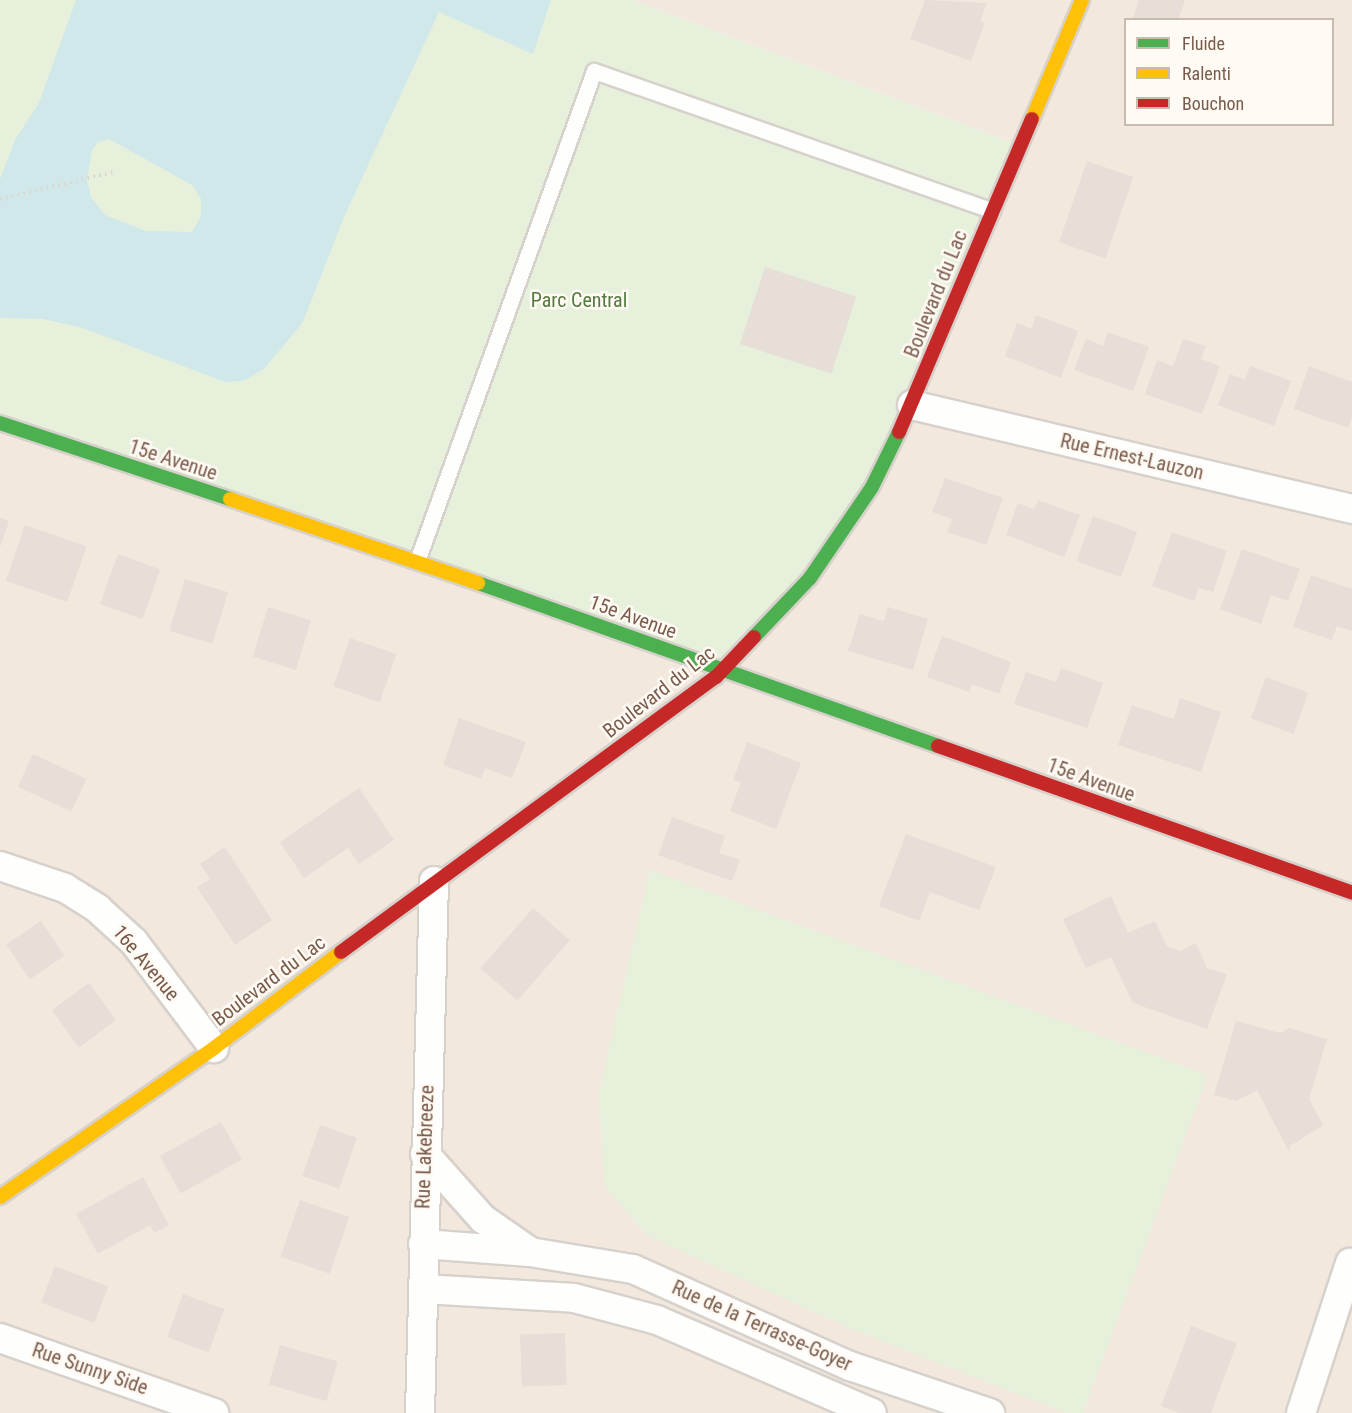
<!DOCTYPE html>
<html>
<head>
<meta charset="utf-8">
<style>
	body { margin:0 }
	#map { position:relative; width:1352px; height:1413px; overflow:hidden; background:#f9f5f0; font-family:"Roboto Condensed",sans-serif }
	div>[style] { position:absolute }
	.residential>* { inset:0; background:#f2e8de }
	.green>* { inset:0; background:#e7f0db }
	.water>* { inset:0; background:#d0e8ea }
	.building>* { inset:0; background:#e6ded7; transform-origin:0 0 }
	.path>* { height:4px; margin-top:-2px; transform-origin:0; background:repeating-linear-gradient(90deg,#dcd5d0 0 1.5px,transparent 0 6px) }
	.roads { filter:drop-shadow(2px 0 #d7d1cb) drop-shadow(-2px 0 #d7d1cb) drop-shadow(0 2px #d7d1cb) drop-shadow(0 -2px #d7d1cb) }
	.lane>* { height:15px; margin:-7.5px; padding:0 7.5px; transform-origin:7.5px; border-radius:7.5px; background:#fefefd }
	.street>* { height:28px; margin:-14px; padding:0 14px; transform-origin:14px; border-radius:14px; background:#fefefd }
	.fast>* { height:14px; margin:-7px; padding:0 7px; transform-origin:7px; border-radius:7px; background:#4caf50 }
	.slow>* { height:14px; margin:-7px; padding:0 7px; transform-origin:7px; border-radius:7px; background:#ffc107 }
	.jam>* { height:14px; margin:-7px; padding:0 7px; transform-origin:7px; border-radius:7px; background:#c62828 }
	span { translate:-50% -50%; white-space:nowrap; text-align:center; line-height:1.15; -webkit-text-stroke:5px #fffaf3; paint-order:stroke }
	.street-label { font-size:20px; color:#7a5c4d }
	.park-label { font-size:20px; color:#537a41 }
	.legend { position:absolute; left:1124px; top:18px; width:210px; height:108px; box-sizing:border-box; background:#fffaf3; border:2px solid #cabbb1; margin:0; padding:8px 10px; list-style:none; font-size:18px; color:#7a5c4d }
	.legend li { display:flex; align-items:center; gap:12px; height:30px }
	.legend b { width:30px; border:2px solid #cabbb1 }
</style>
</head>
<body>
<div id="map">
	<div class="residential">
		<div style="clip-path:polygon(evenodd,632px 0,1352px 0,1352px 1413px,0 1413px,0 423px,1024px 147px,632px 0,1126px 20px,1332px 20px,1332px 124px,1126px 124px,1126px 20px)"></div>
	</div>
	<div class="green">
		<div style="clip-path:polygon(0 0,632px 0,1024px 147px,872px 487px,735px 670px,0 423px)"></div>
		<div style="clip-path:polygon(650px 870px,1208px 1075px,1083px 1413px,1066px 1413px,853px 1330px,646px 1235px,604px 1185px,599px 1092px)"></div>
	</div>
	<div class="water">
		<div style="clip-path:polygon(evenodd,76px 0,551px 0,533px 54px,439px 12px,344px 217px,303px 322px,264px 369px,243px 381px,225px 382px,83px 328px,43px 319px,0 318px,0 179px,15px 140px,39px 103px,76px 0,109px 139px,192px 185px,201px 199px,201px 216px,192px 232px,146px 231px,105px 215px,91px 197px,87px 180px,92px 150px,98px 142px,109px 139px)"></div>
	</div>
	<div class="building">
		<div style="clip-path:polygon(925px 0,987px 3px,980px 21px,985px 23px,971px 61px,910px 39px)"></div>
		<div style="clip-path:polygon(1139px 0,1185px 0,1178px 20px,1132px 20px)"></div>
		<div style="left:1087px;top:161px;width:49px;height:86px;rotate:19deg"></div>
		<div style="left:765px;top:267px;width:96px;height:81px;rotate:18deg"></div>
		<div style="clip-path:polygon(1036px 315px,1078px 331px,1061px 378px,1005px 356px,1017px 323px,1031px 329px)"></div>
		<div style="clip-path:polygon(1108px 332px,1149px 347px,1133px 391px,1074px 370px,1086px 339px,1103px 346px)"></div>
		<div style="clip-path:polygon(1183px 339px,1206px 346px,1201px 359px,1220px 366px,1202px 414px,1145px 394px,1157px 360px,1173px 366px)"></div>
		<div style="clip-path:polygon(1250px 366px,1291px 381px,1274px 426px,1218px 405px,1230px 374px,1245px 380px)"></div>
		<div style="clip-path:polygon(1309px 366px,1352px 382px,1352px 417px,1348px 428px,1294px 409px)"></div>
		<div style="clip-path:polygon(945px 478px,1003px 498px,986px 545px,947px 532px,952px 519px,932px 512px)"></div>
		<div style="clip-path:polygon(1038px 500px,1080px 515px,1064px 557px,1006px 535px,1018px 503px,1034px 509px)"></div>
		<div style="left:1093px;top:516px;width:47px;height:48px;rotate:20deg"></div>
		<div style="clip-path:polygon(0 517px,9px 521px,0 547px)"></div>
		<div style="left:25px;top:525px;width:65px;height:59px;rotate:19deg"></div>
		<div style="clip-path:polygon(1172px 532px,1227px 551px,1213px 592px,1199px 588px,1194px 601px,1152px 586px)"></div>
		<div style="clip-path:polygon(1242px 549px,1300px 569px,1288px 601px,1271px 595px,1261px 624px,1220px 609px)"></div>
		<div style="left:118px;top:554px;width:45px;height:53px;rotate:20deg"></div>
		<div style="clip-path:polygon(1311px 575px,1352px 589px,1352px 631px,1337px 626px,1332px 640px,1293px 627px)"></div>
		<div style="left:185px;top:579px;width:45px;height:54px;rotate:17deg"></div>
		<div style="left:268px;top:607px;width:45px;height:52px;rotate:17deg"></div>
		<div style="clip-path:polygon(888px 607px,928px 619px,913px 670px,848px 651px,860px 614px,884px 621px)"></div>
		<div style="clip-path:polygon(942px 636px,1011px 662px,999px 694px,972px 684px,969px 692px,927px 677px)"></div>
		<div style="left:350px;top:638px;width:49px;height:51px;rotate:19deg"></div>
		<div style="clip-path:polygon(1061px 668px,1103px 683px,1087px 728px,1014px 704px,1026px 672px,1056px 682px)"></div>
		<div style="left:1266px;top:677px;width:45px;height:44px;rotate:20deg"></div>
		<div style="clip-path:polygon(1180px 698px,1221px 712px,1201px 772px,1118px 745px,1132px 705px,1174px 719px)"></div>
		<div style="clip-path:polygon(459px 718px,526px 742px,512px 778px,485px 768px,481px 779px,443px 765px)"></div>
		<div style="clip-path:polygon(747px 742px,801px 763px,776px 829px,730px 811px,741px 782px,733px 780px)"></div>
		<div style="left:33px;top:754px;width:59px;height:36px;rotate:25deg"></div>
		<div style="clip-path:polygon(359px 788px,394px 840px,359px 864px,348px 848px,304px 878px,280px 842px)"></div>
		<div style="clip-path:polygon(672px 817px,725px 836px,719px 853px,740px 860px,732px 881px,658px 855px)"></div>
		<div style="clip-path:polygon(906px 834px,996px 867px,979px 910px,930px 892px,919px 921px,879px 906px)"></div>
		<div style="clip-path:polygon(225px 847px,272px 920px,235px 945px,197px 887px,210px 879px,200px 864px)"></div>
		<div style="clip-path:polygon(1111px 896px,1128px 933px,1155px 921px,1167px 946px,1180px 951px,1196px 943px,1207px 968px,1227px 974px,1207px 1029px,1133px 1003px,1111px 957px,1086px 968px,1063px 919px)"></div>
		<div style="left:533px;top:908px;width:49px;height:80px;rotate:41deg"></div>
		<div style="left:41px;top:921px;width:42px;height:42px;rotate:56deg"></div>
		<div style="left:89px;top:983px;width:46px;height:46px;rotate:54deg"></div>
		<div style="clip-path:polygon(1236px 1021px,1280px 1033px,1289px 1028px,1327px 1039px,1309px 1099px,1323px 1125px,1290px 1146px,1289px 1152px,1257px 1090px,1236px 1101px,1214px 1095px)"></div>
		<div style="left:221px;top:1122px;width:43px;height:70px;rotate:61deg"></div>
		<div style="left:320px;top:1125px;width:39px;height:54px;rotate:19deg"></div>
		<div style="clip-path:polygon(143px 1177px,169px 1225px,154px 1233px,150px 1225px,98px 1254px,76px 1214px)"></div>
		<div style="left:300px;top:1200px;width:52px;height:60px;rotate:19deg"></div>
		<div style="left:55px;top:1266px;width:57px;height:39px;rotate:21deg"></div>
		<div style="left:183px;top:1294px;width:44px;height:46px;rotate:20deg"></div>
		<div style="clip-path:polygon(1191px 1326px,1237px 1343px,1211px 1413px,1179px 1413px,1161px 1406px)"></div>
		<div style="left:565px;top:1333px;width:52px;height:45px;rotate:88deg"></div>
		<div style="left:280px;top:1345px;width:60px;height:41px;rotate:16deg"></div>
	</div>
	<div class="path">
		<div style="left:0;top:199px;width:116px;rotate:-13.4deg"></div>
	</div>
	<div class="roads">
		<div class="lane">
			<div style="left:417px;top:561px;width:521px;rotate:-70.14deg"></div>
			<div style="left:594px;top:71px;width:422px;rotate:19.3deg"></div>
		</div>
		<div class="street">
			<div style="left:912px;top:405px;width:452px;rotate:13.3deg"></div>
			<div style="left:0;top:866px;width:69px;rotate:18.7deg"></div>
			<div style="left:65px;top:888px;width:39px;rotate:32deg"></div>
			<div style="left:98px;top:909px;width:49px;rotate:42.5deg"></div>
			<div style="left:134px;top:942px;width:133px;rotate:53deg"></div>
			<div style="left:425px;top:1154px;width:87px;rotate:48.3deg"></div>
			<div style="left:483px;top:1219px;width:56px;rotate:34.8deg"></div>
			<div style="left:423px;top:1244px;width:107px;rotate:4.3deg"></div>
			<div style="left:530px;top:1252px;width:104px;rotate:9.4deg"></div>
			<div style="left:633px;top:1269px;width:238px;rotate:24.1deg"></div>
			<div style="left:850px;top:1366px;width:148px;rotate:18.6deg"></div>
			<div style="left:424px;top:1289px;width:150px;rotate:3.4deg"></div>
			<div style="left:574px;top:1298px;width:86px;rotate:14.8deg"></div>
			<div style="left:657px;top:1320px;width:234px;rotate:23.4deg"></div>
			<div style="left:0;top:1338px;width:227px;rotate:19.3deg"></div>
			<div style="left:420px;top:1413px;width:532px;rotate:-88.49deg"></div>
			<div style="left:1301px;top:1413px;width:158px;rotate:-71.9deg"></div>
		</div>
		<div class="fast">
			<div style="left:0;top:423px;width:242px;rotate:18.3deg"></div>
			<div style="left:478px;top:583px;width:488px;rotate:19.5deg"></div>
			<div style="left:754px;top:637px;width:81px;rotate:-46.5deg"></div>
			<div style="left:810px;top:578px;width:110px;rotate:-55.7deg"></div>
			<div style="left:872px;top:487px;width:61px;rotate:-63.9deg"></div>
		</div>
		<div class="slow">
			<div style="left:1032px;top:119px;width:129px;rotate:-67.2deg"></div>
			<div style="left:230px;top:499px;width:262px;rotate:18.7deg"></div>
			<div style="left:0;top:1197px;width:261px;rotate:-34.8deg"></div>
			<div style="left:214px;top:1048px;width:159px;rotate:-37.1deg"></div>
		</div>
		<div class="jam">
			<div style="left:899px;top:432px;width:340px;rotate:-67deg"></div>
			<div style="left:938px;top:746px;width:439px;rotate:19.5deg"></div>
			<div style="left:341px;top:952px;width:465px;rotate:-36.3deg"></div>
			<div style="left:716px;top:677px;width:55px;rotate:-46.5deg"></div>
		</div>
	</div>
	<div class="street-label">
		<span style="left:936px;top:294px;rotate:-68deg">Boulevard du Lac</span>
		<span style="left:1132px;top:457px;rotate:13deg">Rue Ernest-Lauzon</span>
		<span style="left:173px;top:460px;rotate:18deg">15e Avenue</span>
		<span style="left:633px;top:617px;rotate:20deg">15e Avenue</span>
		<span style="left:659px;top:692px;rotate:-38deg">Boulevard du Lac</span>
		<span style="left:1091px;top:780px;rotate:20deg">15e Avenue</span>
		<span style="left:146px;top:963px;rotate:50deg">16e Avenue</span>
		<span style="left:269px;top:981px;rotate:-37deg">Boulevard du Lac</span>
		<span style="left:425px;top:1147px;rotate:-88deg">Rue Lakebreeze</span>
		<span style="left:762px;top:1326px;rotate:24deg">Rue de la Terrasse-Goyer</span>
		<span style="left:90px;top:1369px;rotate:19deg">Rue Sunny Side</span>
	</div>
	<div class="park-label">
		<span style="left:579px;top:300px">Parc Central</span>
	</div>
	<ul class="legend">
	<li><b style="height:8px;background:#4caf50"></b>Fluide</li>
	<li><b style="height:8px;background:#ffc107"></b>Ralenti</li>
	<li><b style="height:8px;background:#c62828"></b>Bouchon</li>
	</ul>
</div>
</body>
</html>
